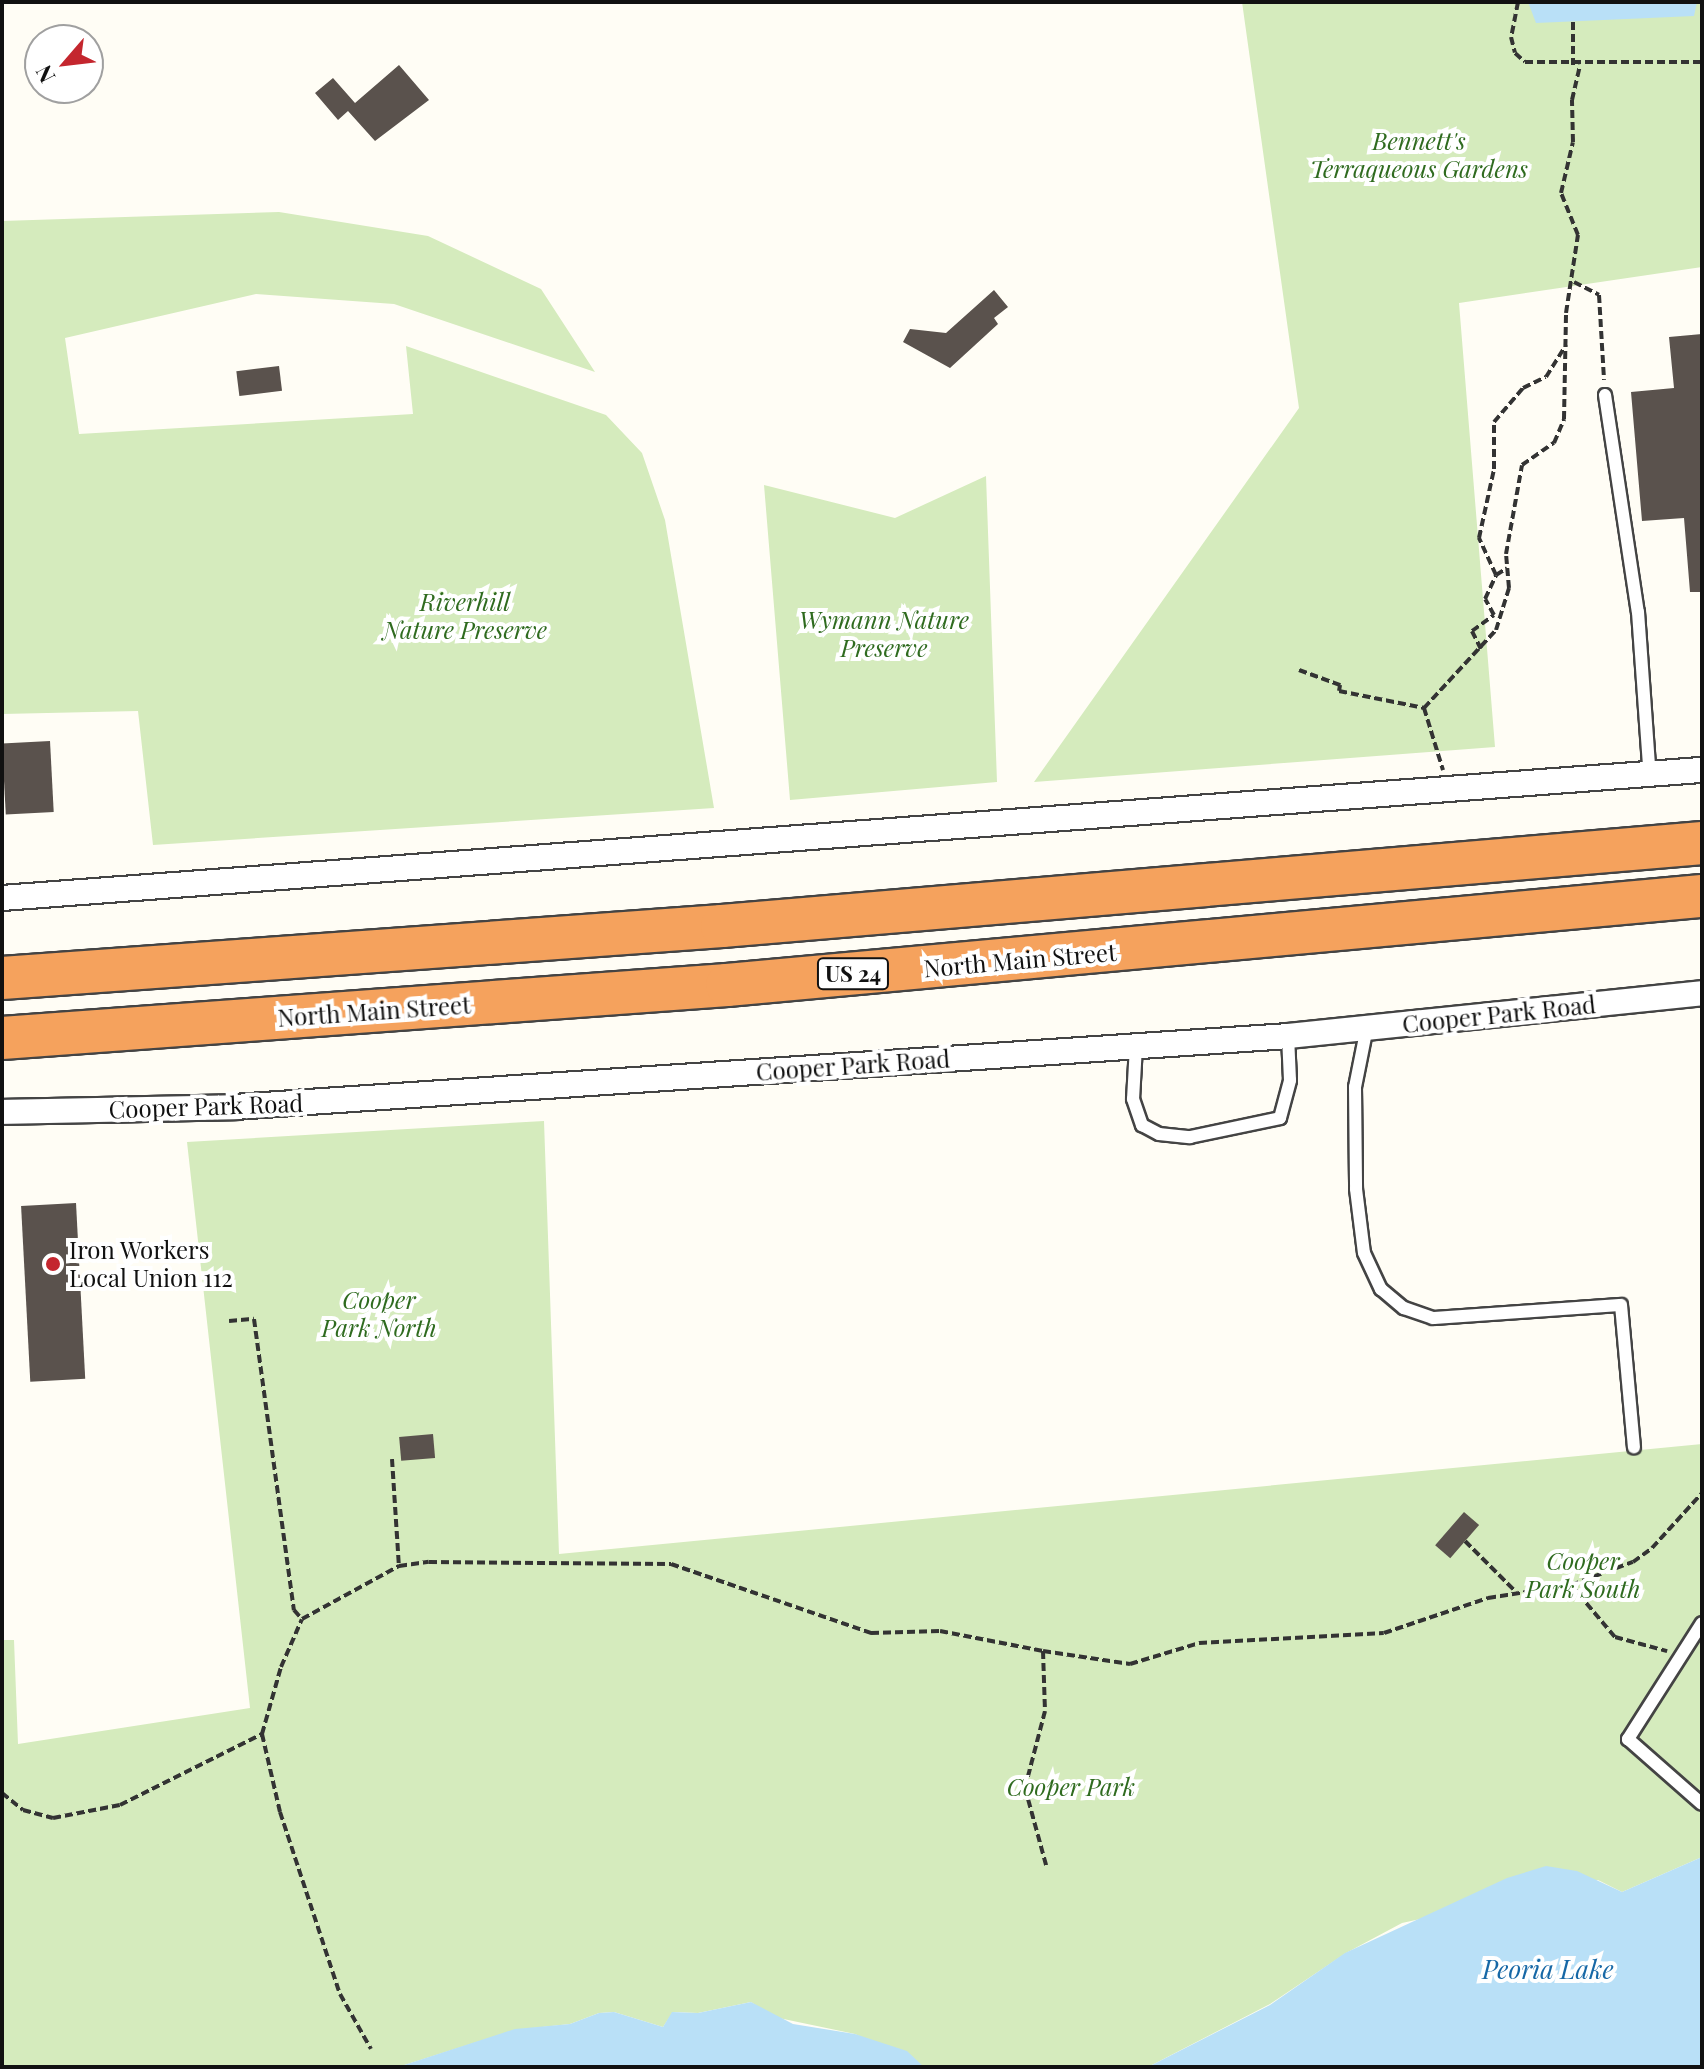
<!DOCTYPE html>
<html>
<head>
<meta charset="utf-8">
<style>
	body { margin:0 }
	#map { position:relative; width:1704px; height:2069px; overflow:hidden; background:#fffdf5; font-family:"Playfair Display",serif }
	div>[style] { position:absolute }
	.green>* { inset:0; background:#d5ebbd }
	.water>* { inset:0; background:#b9e0f7 }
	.building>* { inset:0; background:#5a524d; transform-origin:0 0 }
	.path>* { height:4px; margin-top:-2px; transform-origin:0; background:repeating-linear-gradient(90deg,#333 0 8px,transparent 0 12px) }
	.roads { filter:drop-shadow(2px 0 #444) drop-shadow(-2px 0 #444) drop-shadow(0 2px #444) drop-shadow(0 -2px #444) }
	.lane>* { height:12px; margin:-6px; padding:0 6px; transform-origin:6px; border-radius:6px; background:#fff }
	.street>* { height:24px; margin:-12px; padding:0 12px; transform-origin:12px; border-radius:12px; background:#fff }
	.highway>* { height:42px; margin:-21px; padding:0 21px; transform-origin:21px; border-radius:21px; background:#f5a25d }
	.dots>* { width:22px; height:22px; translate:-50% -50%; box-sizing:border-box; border:4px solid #fff; border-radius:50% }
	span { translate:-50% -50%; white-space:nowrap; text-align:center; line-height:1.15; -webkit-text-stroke:8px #fff; paint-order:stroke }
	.shield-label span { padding:2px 6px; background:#fff; border:2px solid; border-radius:6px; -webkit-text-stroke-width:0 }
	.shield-label { font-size:22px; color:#111; font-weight:700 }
	.park-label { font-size:24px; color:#2f6b1f; font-style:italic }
	.street-label { font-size:24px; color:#111 }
	.poi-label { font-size:24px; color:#111 }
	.left { translate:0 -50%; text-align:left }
	.water-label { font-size:26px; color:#1768a6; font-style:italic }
	.frame { position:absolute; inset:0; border:4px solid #111; pointer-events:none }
	.north { position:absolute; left:24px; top:24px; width:80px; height:80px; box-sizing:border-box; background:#fff; border:2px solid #a0a0a0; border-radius:50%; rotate:242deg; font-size:22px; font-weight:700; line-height:32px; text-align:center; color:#111 }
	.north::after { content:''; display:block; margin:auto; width:28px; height:36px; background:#c4262e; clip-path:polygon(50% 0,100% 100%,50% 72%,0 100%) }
</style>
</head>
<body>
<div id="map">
	<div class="green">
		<div style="clip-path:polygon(1242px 2px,1702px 2px,1702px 267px,1459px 303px,1495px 747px,1034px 782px,1299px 408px)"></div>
		<div style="clip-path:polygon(279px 212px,428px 236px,541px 289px,595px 372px,394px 304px,256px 294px,65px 338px,79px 434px,413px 414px,406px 346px,606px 415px,642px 453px,665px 520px,714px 808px,153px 845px,138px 711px,2px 714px,2px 221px)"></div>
		<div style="clip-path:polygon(986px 476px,997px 782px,790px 800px,764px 485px,895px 518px)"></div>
		<div style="clip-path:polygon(544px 1121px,559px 1554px,1702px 1444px,1702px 1857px,1622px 1892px,1598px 1880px,1402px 1923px,1346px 1953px,1270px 2004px,1148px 2067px,924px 2067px,855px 2034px,774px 2017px,751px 2002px,698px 2013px,673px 2012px,663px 2027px,614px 2012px,599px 2013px,570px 2024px,515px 2030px,398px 2067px,2px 2067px,2px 1640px,14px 1640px,18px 1744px,250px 1708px,187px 1142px)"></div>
	</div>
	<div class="water">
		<div style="clip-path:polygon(1528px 2px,1697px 2px,1694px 16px,1536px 23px)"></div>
		<div style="clip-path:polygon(1702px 1857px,1702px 2067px,1148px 2067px,1270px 2005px,1345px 1953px,1507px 1878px,1546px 1866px,1577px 1871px,1622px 1892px)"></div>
		<div style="clip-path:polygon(751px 2002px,793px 2024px,855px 2034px,907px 2051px,924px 2067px,398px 2067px,515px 2029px,570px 2024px,599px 2013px,614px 2012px,663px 2027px,672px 2012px,698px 2013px)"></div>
	</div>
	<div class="building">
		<div style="clip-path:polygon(399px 65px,429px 100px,375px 141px,348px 111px,338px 120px,315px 93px,333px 78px,355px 103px)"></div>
		<div style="clip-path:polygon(994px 290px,1008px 307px,994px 318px,998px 324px,950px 368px,903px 342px,910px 329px,946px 333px)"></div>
		<div style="clip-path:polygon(1702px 334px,1702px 592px,1690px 592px,1684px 518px,1642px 521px,1631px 392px,1674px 388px,1669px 337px)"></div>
		<div style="left:279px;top:366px;width:25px;height:43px;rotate:83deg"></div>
		<div style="left:50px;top:741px;width:71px;height:48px;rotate:87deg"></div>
		<div style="left:76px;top:1203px;width:176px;height:55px;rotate:87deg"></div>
		<div style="left:433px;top:1434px;width:24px;height:34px;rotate:85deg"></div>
		<div style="left:1464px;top:1512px;width:20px;height:44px;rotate:41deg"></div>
	</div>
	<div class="path">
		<div style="left:1518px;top:2px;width:36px;rotate:101deg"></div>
		<div style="left:1511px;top:37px;width:16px;rotate:76deg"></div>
		<div style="left:1515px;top:53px;width:13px;rotate:42deg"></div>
		<div style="left:1525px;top:62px;width:177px"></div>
		<div style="left:1573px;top:22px;width:43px;rotate:90deg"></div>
		<div style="left:1574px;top:282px;width:28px;rotate:27deg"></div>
		<div style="left:1599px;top:295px;width:85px;rotate:86.6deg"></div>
		<div style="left:1496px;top:575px;width:41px;rotate:-114.7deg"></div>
		<div style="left:1479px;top:538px;width:71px;rotate:-77.7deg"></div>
		<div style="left:1494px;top:469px;width:47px;rotate:-90deg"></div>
		<div style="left:1494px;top:422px;width:45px;rotate:-49.5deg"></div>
		<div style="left:1523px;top:388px;width:25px;rotate:-26deg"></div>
		<div style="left:1546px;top:377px;width:38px;rotate:-58deg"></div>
		<div style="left:1481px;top:649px;width:20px;rotate:-117deg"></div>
		<div style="left:1472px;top:631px;width:27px;rotate:-36deg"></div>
		<div style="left:1494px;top:615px;width:18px;rotate:-119deg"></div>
		<div style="left:1485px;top:599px;width:26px;rotate:-65deg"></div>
		<div style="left:1496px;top:575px;width:13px;rotate:-32deg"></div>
		<div style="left:1299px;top:670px;width:44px;rotate:20.1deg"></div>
		<div style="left:1340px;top:685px;width:6px;rotate:99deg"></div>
		<div style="left:1339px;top:691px;width:87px;rotate:11.3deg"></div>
		<div style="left:1424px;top:708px;width:106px;rotate:-47.3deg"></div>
		<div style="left:1496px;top:630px;width:44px;rotate:-72.8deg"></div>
		<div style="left:1509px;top:588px;width:34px;rotate:-95deg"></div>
		<div style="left:1506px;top:554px;width:90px;rotate:-79.8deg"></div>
		<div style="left:1522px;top:465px;width:39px;rotate:-35deg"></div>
		<div style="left:1554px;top:443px;width:26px;rotate:-67deg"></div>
		<div style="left:1564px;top:419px;width:106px;rotate:-88.9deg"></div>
		<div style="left:1566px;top:313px;width:79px;rotate:-81.3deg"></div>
		<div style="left:1578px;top:235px;width:45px;rotate:-112deg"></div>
		<div style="left:1561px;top:193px;width:52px;rotate:-76.8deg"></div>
		<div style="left:1573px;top:142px;width:42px;rotate:-91.4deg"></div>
		<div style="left:1572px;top:100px;width:36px;rotate:-77deg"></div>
		<div style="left:1424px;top:708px;width:65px;rotate:73deg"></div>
		<div style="left:229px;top:1321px;width:25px;rotate:-5deg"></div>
		<div style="left:254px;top:1319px;width:294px;rotate:82.2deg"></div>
		<div style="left:294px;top:1610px;width:11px;rotate:49deg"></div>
		<div style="left:392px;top:1459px;width:107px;rotate:86.3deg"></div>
		<div style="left:1465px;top:1541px;width:72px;rotate:45deg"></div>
		<div style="left:1571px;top:1585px;width:68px;rotate:49.8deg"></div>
		<div style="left:1615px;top:1637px;width:54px;rotate:15.1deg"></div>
		<div style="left:1043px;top:1651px;width:88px;rotate:8.5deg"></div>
		<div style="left:1130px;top:1664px;width:72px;rotate:-16.9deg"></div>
		<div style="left:1199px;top:1643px;width:185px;rotate:-3.1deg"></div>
		<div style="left:1384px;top:1633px;width:110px;rotate:-18.6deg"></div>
		<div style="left:1488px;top:1598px;width:84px;rotate:-8.9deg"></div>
		<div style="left:1571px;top:1585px;width:66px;rotate:-20.4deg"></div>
		<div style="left:1633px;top:1562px;width:24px;rotate:-36deg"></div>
		<div style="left:1652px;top:1548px;width:74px;rotate:-47.7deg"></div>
		<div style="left:262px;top:1734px;width:80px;rotate:77deg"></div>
		<div style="left:280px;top:1812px;width:192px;rotate:71.8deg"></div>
		<div style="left:340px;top:1994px;width:63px;rotate:60.6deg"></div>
		<div style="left:2px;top:1793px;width:27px;rotate:39deg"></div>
		<div style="left:23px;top:1810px;width:31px;rotate:15deg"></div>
		<div style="left:53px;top:1818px;width:68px;rotate:-11deg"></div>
		<div style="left:120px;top:1805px;width:159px;rotate:-26.6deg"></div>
		<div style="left:262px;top:1734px;width:70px;rotate:-74.2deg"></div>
		<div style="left:281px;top:1667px;width:52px;rotate:-66.4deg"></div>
		<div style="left:302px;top:1619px;width:111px;rotate:-28.7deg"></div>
		<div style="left:399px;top:1566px;width:30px;rotate:-8deg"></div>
		<div style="left:429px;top:1562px;width:242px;rotate:0.5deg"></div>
		<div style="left:671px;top:1564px;width:212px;rotate:19deg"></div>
		<div style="left:871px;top:1633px;width:69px;rotate:-1.7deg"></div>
		<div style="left:940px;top:1631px;width:105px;rotate:11deg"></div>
		<div style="left:1043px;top:1651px;width:60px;rotate:88.1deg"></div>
		<div style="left:1045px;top:1711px;width:80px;rotate:104.6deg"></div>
		<div style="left:1025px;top:1788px;width:80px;rotate:74.7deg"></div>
	</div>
	<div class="roads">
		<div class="lane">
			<div style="left:1605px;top:395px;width:219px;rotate:81.4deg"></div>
			<div style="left:1638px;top:612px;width:166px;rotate:85.9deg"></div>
			<div style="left:1367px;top:1027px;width:61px;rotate:101.3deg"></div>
			<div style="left:1355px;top:1087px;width:102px;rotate:89.4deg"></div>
			<div style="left:1356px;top:1189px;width:64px;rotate:82.9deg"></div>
			<div style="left:1364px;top:1253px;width:40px;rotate:65deg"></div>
			<div style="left:1381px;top:1289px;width:30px;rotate:40deg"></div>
			<div style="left:1404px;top:1308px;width:31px;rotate:19deg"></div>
			<div style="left:1433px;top:1318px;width:188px;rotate:-4deg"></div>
			<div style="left:1621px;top:1305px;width:143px;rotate:84.8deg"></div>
			<div style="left:1136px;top:1046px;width:53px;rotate:93.2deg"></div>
			<div style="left:1133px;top:1099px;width:28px;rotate:71deg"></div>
			<div style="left:1142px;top:1125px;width:19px;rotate:28deg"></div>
			<div style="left:1159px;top:1134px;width:31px;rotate:6deg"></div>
			<div style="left:1190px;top:1137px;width:92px;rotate:-11.9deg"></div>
			<div style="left:1280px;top:1118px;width:39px;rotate:-75deg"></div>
			<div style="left:1290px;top:1080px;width:44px;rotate:-92.6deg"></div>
			<div style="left:1702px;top:1623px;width:138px;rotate:122.5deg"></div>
			<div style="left:1628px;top:1739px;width:98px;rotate:41.3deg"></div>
		</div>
		<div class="street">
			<div style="left:2px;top:898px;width:1705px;rotate:-4.31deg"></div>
			<div style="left:2px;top:1112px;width:232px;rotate:-1.2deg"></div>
			<div style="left:234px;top:1107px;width:1056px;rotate:-3.85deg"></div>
			<div style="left:1288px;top:1036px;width:416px;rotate:-5.9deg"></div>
		</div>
		<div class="highway">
			<div style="left:2px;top:978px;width:722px;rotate:-4.13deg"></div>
			<div style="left:722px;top:926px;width:984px;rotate:-4.84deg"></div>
			<div style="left:2px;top:1038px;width:727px;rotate:-4.18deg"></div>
			<div style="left:727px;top:985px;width:979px;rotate:-5.22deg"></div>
		</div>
	</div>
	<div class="dots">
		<div style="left:53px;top:1264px;background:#c4262e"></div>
	</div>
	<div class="shield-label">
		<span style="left:853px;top:974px">US 24</span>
	</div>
	<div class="park-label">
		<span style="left:1419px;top:155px">Bennett's<br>Terraqueous Gardens</span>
		<span style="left:465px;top:616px">Riverhill<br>Nature Preserve</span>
		<span style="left:884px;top:634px">Wymann Nature<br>Preserve</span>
		<span style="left:379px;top:1314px">Cooper<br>Park North</span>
		<span style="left:1583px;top:1575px">Cooper<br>Park South</span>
		<span style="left:1071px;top:1787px">Cooper Park</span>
	</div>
	<div class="street-label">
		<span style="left:1020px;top:960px;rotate:-5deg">North Main Street</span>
		<span style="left:374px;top:1011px;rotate:-4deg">North Main Street</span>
		<span style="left:1499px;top:1014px;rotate:-6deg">Cooper Park Road</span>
		<span style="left:853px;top:1065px;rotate:-4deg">Cooper Park Road</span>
		<span style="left:206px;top:1106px;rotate:-2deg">Cooper Park Road</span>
	</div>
	<div class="poi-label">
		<span class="left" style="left:69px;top:1264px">Iron Workers<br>Local Union 112</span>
	</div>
	<div class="water-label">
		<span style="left:1548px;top:1969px">Peoria Lake</span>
	</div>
	<div class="frame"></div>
	<div class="north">N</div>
</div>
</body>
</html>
